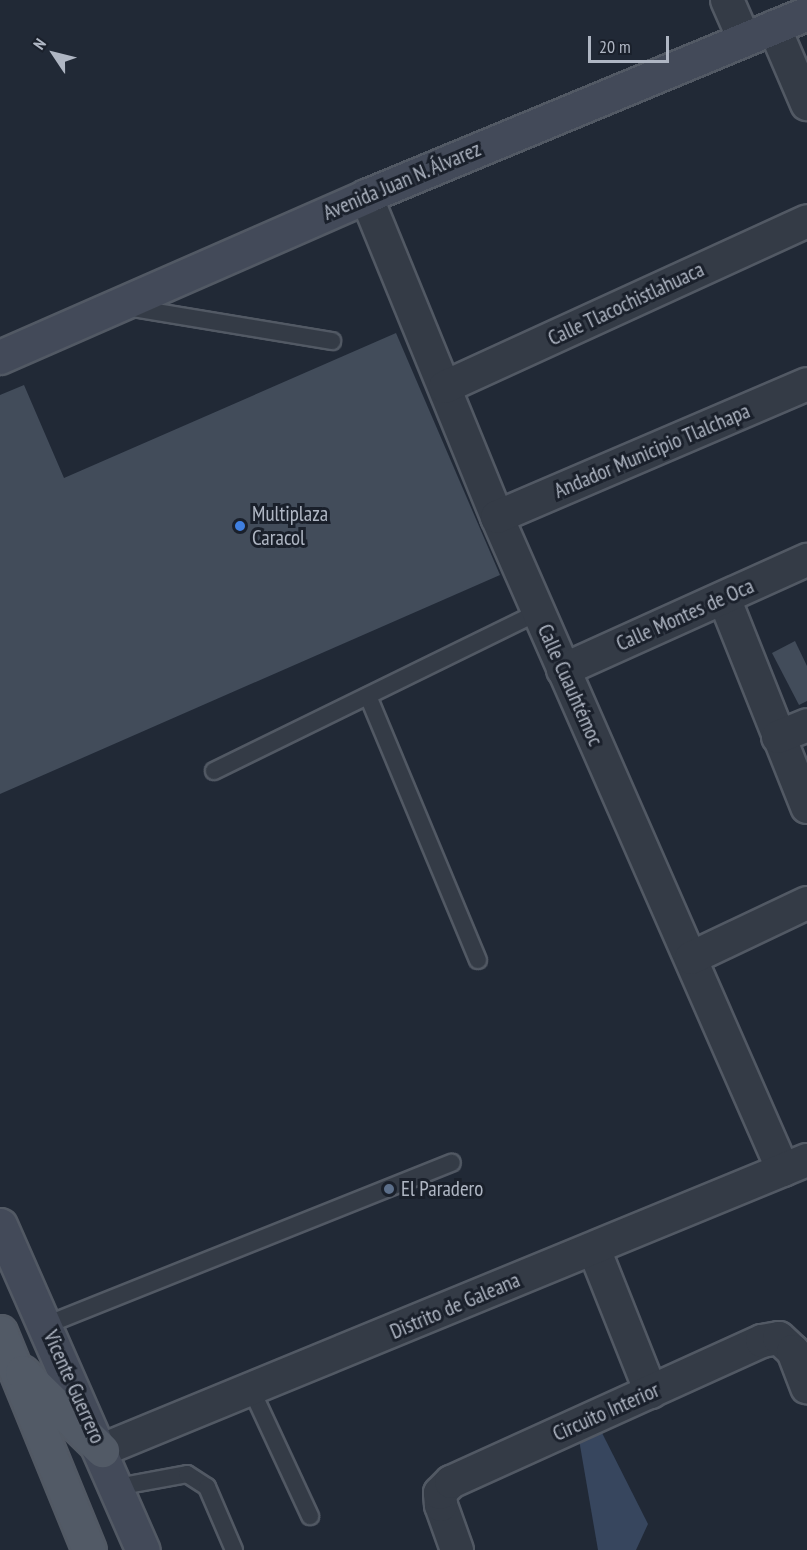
<!DOCTYPE html>
<html>
<head>
<meta charset="utf-8">
<style>
	body { margin:0 }
	#map { position:relative; width:807px; height:1550px; overflow:hidden; background:#212936; font-family:"PT Sans Narrow",sans-serif }
	div>[style] { position:absolute }
	.water>* { inset:0; background:#37465e }
	.building>* { inset:0; background:#424c5a }
	.roads { filter:drop-shadow(2px 0 #525964) drop-shadow(-2px 0 #525964) drop-shadow(0 2px #525964) drop-shadow(0 -2px #525964) }
	.lane>* { height:16px; margin:-8px; padding:0 8px; transform-origin:8px; border-radius:8px; background:#343b46 }
	.street>* { height:32px; margin:-16px; padding:0 16px; transform-origin:16px; border-radius:16px; background:#343b46 }
	.secondary>* { height:33px; margin:-16.5px; padding:0 16.5px; transform-origin:16.5px; border-radius:16.5px; background:#434a59 }
	.primary>* { height:33px; margin:-16.5px; padding:0 16.5px; transform-origin:16.5px; border-radius:16.5px; background:#525a66 }
	.dots>* { width:16px; height:16px; translate:-50% -50%; box-sizing:border-box; border:3px solid #1a202b; border-radius:50% }
	span { translate:-50% -50%; white-space:nowrap; text-align:center; line-height:1.15; -webkit-text-stroke:6px #1a202b; paint-order:stroke }
	.street-label { font-size:21px; color:#afb6c3 }
	.poi-label { font-size:21px; color:#afb6c3 }
	.left { translate:0 -50%; text-align:left }
	.north { position:absolute; left:24px; top:24px; width:60px; height:60px; -webkit-text-stroke:4px #1a202b; paint-order:stroke; rotate:305deg; font-size:16px; font-weight:700; line-height:24px; text-align:center; color:#afb6c3 }
	.north::after { content:''; display:block; margin:auto; width:21px; height:27px; background:#afb6c3; clip-path:polygon(50% 0,100% 100%,50% 72%,0 100%) }
	.scale { position:absolute; left:588px; top:36px; width:81px; height:27px; box-sizing:border-box; border:3px solid #afb6c3; border-top:0; padding-left:8px; font-size:18px; line-height:21px; white-space:nowrap; color:#afb6c3; -webkit-text-stroke:4px #1a202b; paint-order:stroke }
</style>
</head>
<body>
<div id="map">
	<div class="water">
		<div style="clip-path:polygon(597px 1423px,648px 1524px,636px 1550px,598px 1550px,577px 1428px)"></div>
	</div>
	<div class="building">
		<div style="clip-path:polygon(396px 333px,500px 575px,0 794px,0 395px,24px 385px,64px 478px)"></div>
		<div style="clip-path:polygon(795px 641px,807px 666px,807px 701px,799px 705px,772px 653px)"></div>
	</div>
	<div class="roads">
		<div class="lane">
			<div style="left:126px;top:307px;width:209px;rotate:9.4deg"></div>
			<div style="left:368px;top:696px;width:286px;rotate:67.4deg"></div>
			<div style="left:214px;top:771px;width:361px;rotate:-26.1deg"></div>
			<div style="left:46px;top:1325px;width:437px;rotate:-21.8deg"></div>
			<div style="left:252px;top:1391px;width:138px;rotate:65.1deg"></div>
			<div style="left:117px;top:1487px;width:71px;rotate:-10.5deg"></div>
			<div style="left:187px;top:1474px;width:24px;rotate:33deg"></div>
			<div style="left:207px;top:1487px;width:69px;rotate:66.8deg"></div>
		</div>
		<div class="street">
			<div style="left:727px;top:0;width:43px;rotate:66.4deg"></div>
			<div style="left:774px;top:27px;width:84px;rotate:66.8deg"></div>
			<div style="left:366px;top:196px;width:347px;rotate:67.8deg"></div>
			<div style="left:497px;top:517px;width:713px;rotate:66.35deg"></div>
			<div style="left:445px;top:387px;width:398px;rotate:-24.6deg"></div>
			<div style="left:497px;top:517px;width:337px;rotate:-23.2deg"></div>
			<div style="left:724px;top:598px;width:225px;rotate:68.3deg"></div>
			<div style="left:563px;top:670px;width:268px;rotate:-24.3deg"></div>
			<div style="left:778px;top:737px;width:31px;rotate:-22deg"></div>
			<div style="left:691px;top:958px;width:128px;rotate:-25.4deg"></div>
			<div style="left:594px;top:1249px;width:154px;rotate:68.3deg"></div>
			<div style="left:102px;top:1450px;width:762px;rotate:-22.36deg"></div>
			<div style="left:457px;top:1550px;width:48px;rotate:-109.6deg"></div>
			<div style="left:441px;top:1505px;width:12px;rotate:-95deg"></div>
			<div style="left:440px;top:1493px;width:16px;rotate:-45deg"></div>
			<div style="left:451px;top:1482px;width:341px;rotate:-24.4deg"></div>
			<div style="left:762px;top:1341px;width:17px;rotate:-10deg"></div>
			<div style="left:779px;top:1338px;width:19px;rotate:43deg"></div>
			<div style="left:793px;top:1351px;width:39px;rotate:69deg"></div>
		</div>
		<div class="secondary">
			<div style="left:0;top:357px;width:400px;rotate:-23.7deg"></div>
			<div style="left:366px;top:196px;width:477px;rotate:-22.5deg"></div>
			<div style="left:0;top:1225px;width:355px;rotate:66.3deg"></div>
		</div>
		<div class="primary">
			<div style="left:0;top:1332px;width:235px;rotate:67.8deg"></div>
			<div style="left:22px;top:1372px;width:112px;rotate:44.3deg"></div>
		</div>
	</div>
	<div class="dots">
		<div style="left:240px;top:526px;background:#3f7fe0"></div>
		<div style="left:389px;top:1189px;background:#5c6f8a"></div>
	</div>
	<div class="street-label">
		<span style="left:402px;top:181px;rotate:-23deg">Avenida Juan N. Álvarez</span>
		<span style="left:626px;top:304px;rotate:-25deg">Calle Tlacochistlahuaca</span>
		<span style="left:652px;top:451px;rotate:-23deg">Andador Municipio Tlalchapa</span>
		<span style="left:685px;top:615px;rotate:-24deg">Calle Montes de Oca</span>
		<span style="left:570px;top:685px;rotate:66deg">Calle Cuauhtémoc</span>
		<span style="left:455px;top:1306px;rotate:-23deg">Distrito de Galeana</span>
		<span style="left:74px;top:1387px;rotate:66deg">Vicente Guerrero</span>
		<span style="left:606px;top:1412px;rotate:-24deg">Circuito Interior</span>
	</div>
	<div class="poi-label">
		<span class="left" style="left:252px;top:526px">Multiplaza<br>Caracol</span>
		<span class="left" style="left:401px;top:1189px">El Paradero</span>
	</div>
	<div class="north">N</div>
	<div class="scale">20 m</div>
</div>
</body>
</html>
